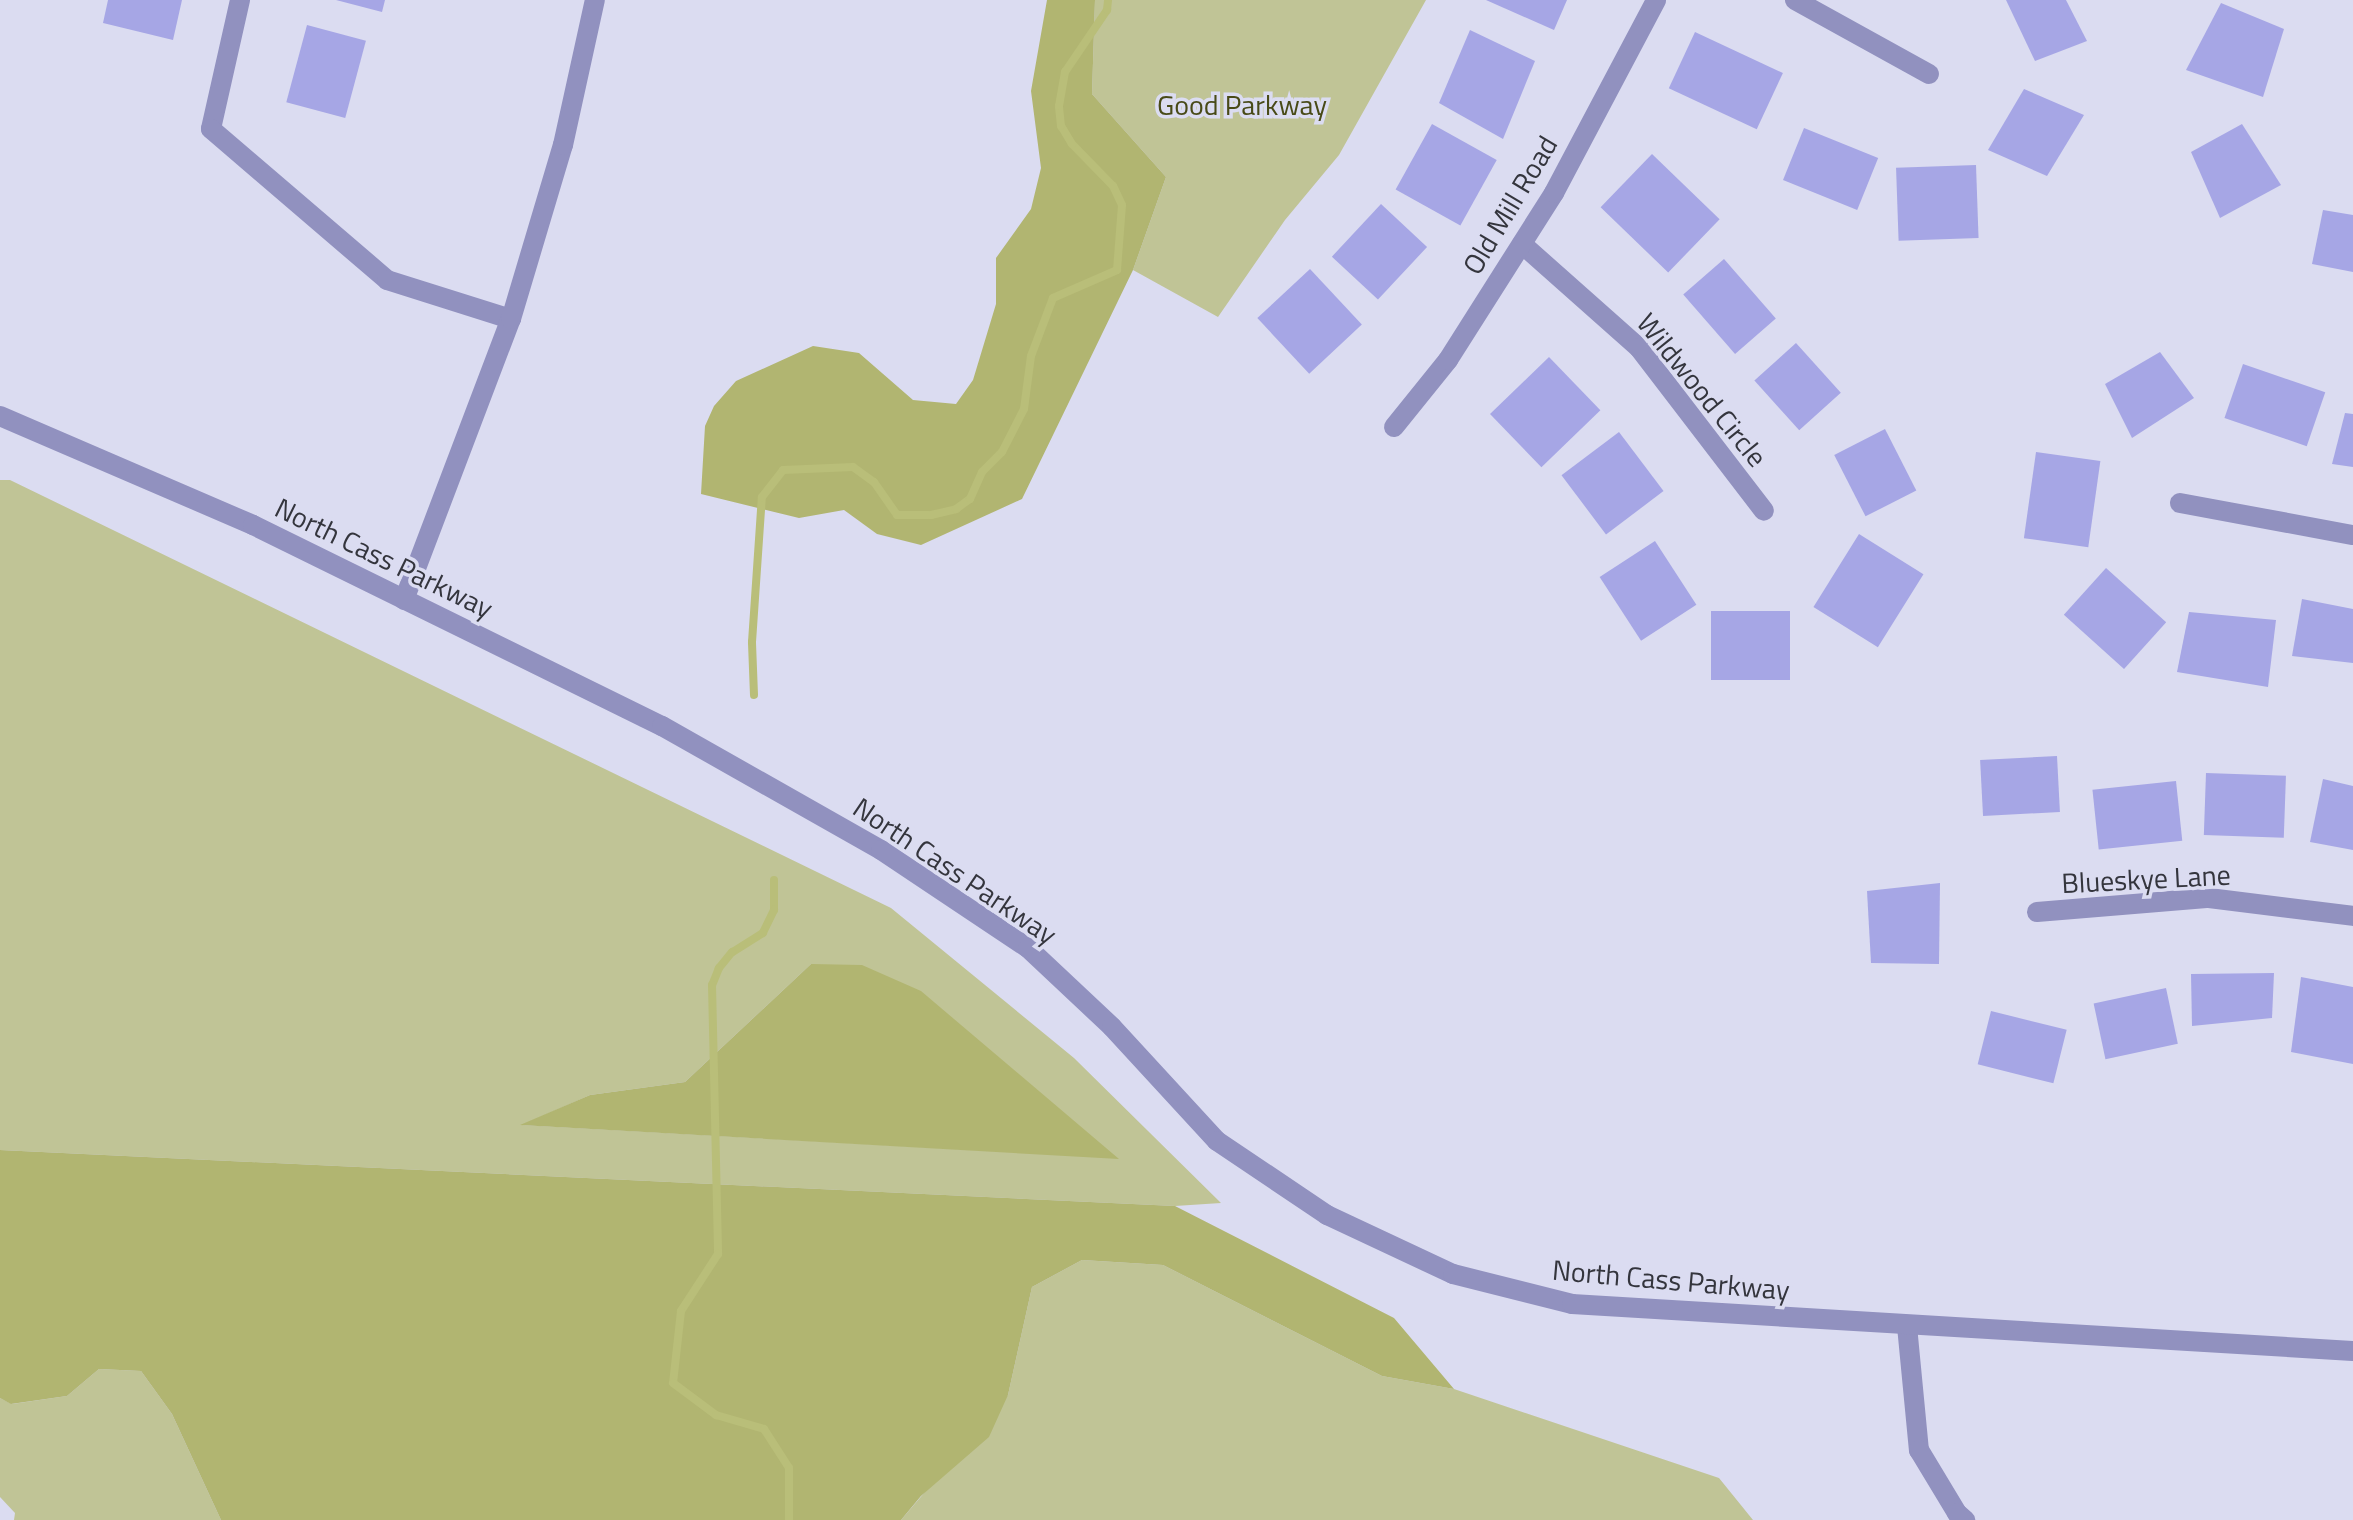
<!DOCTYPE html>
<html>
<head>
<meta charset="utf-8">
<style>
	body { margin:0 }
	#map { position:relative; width:2353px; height:1520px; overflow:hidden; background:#dbdcf1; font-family:"Titillium Web",sans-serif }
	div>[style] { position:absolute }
	.green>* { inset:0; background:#c0c496 }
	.forest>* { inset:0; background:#b1b571 }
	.stream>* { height:8px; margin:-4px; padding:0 4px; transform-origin:4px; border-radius:4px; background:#b9be79 }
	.building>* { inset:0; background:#a6a6e5; transform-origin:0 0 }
	.minor>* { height:20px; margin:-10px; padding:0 10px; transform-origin:10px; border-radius:10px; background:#9191bf }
	.tertiary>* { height:20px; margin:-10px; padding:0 10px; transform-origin:10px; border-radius:10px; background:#9191bf }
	span { translate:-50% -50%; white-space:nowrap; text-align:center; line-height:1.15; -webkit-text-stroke:7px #dbdcf1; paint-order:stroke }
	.park-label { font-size:28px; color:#484a17 }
	.street-label { font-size:28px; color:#34353d }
</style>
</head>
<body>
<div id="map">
	<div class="green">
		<div style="clip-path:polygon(1095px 0,1426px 0,1339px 155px,1285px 220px,1218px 317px,1133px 270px,1166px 177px,1092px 94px)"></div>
		<div style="clip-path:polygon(evenodd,0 480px,10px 480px,891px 908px,1074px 1058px,1221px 1203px,1175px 1206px,0 1150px,0 480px,811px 964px,1117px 1158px,522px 1125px,590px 1095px,685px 1082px,811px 964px)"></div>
		<div style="clip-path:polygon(1082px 1260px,1163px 1265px,1382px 1376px,1454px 1389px,1719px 1478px,1753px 1520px,901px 1520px,1008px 1395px,1032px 1287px)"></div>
		<div style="clip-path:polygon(99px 1369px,141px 1371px,172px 1414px,221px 1520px,14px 1520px,15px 1513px,0 1497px,0 1398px,12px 1404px,67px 1396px)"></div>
	</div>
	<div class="forest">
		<div style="clip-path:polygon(1047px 0,1095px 0,1092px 94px,1166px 177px,1133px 270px,1022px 499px,921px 545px,877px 534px,844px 510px,799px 518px,701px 494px,705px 426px,714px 406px,736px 381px,813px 346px,859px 353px,913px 400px,956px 404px,973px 380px,996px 304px,996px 258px,1031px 209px,1041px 168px,1031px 91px)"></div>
		<div style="clip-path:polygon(811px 964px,862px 965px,921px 991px,1119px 1159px,520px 1125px,590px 1095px,685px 1082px)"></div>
		<div style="clip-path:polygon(0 1150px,1175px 1206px,1394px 1318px,1454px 1389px,1382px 1376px,1163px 1265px,1082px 1260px,1032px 1287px,1008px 1395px,989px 1437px,921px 1496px,901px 1520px,221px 1520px,172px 1414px,141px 1371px,99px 1369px,67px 1396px,11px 1404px,0 1398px)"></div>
	</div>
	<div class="stream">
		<div style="left:754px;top:695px;width:53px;rotate:-92.2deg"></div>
		<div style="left:752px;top:642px;width:145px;rotate:-86.1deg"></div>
		<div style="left:762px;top:497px;width:34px;rotate:-52deg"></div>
		<div style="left:783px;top:470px;width:70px;rotate:-2.5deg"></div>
		<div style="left:853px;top:467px;width:26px;rotate:36deg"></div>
		<div style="left:874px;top:482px;width:40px;rotate:55.1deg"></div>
		<div style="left:897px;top:515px;width:34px"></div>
		<div style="left:931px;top:515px;width:26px;rotate:-13deg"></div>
		<div style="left:956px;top:509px;width:17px;rotate:-36deg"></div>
		<div style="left:970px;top:499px;width:30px;rotate:-66deg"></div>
		<div style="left:982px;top:472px;width:28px;rotate:-45deg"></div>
		<div style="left:1002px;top:452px;width:48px;rotate:-62.9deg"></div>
		<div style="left:1024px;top:409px;width:53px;rotate:-82.5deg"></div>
		<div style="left:1031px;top:356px;width:62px;rotate:-69.2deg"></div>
		<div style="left:1053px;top:298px;width:70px;rotate:-23.6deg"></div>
		<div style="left:1117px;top:270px;width:65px;rotate:-85.6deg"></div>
		<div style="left:1122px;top:205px;width:21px;rotate:-115deg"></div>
		<div style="left:1113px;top:186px;width:59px;rotate:-134.3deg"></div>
		<div style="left:1072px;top:144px;width:21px;rotate:-121deg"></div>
		<div style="left:1061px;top:126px;width:20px;rotate:-96deg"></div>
		<div style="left:1059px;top:106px;width:35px;rotate:-80deg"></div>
		<div style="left:1065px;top:72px;width:75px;rotate:-55.9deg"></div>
		<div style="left:1107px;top:10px;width:10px;rotate:-84deg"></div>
		<div style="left:774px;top:880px;width:30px;rotate:90deg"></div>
		<div style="left:774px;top:910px;width:25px;rotate:116deg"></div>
		<div style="left:763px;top:933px;width:36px;rotate:148deg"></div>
		<div style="left:732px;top:952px;width:21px;rotate:129deg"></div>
		<div style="left:719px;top:968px;width:18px;rotate:112deg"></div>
		<div style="left:712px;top:985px;width:269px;rotate:88.7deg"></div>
		<div style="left:718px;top:1254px;width:68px;rotate:123deg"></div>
		<div style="left:681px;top:1311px;width:72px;rotate:96.3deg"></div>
		<div style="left:673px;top:1383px;width:54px;rotate:36.7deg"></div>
		<div style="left:716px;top:1415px;width:50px;rotate:16.3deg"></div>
		<div style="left:764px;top:1429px;width:46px;rotate:57.3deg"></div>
		<div style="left:789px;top:1468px;width:52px;rotate:90deg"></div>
	</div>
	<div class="building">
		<div style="clip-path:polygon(108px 0,182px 0,173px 40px,103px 23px)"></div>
		<div style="clip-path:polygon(336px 0,385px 0,382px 12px)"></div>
		<div style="clip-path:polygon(1486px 0,1567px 0,1554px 30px)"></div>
		<div style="clip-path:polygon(2006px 0,2066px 0,2087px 41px,2035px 61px)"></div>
		<div style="clip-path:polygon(2221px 3px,2284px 29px,2263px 97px,2186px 70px)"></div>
		<div style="left:307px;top:25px;width:61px;height:80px;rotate:15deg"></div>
		<div style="clip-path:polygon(1470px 30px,1535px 61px,1503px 139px,1439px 103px)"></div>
		<div style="left:1695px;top:32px;width:97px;height:62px;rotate:25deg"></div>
		<div style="clip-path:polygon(2024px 89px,2084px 115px,2047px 176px,1988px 150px)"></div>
		<div style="left:1432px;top:124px;width:74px;height:75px;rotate:29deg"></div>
		<div style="clip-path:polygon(2242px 124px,2281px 185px,2220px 218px,2191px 152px)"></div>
		<div style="left:1804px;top:128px;width:80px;height:56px;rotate:22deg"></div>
		<div style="left:1652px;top:154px;width:94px;height:74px;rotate:44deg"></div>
		<div style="left:1976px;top:165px;width:73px;height:80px;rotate:88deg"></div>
		<div style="left:1381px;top:204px;width:63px;height:72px;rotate:43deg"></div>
		<div style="clip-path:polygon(2323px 210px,2353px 215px,2353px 272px,2312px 264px)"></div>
		<div style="left:1724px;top:259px;width:79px;height:54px;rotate:49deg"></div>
		<div style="left:1310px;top:269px;width:76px;height:72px;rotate:47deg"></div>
		<div style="left:1796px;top:343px;width:67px;height:56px;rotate:48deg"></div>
		<div style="clip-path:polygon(2160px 352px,2194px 398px,2132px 438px,2105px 384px)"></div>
		<div style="left:1549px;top:357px;width:74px;height:82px;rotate:46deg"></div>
		<div style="left:2243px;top:364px;width:87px;height:57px;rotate:19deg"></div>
		<div style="clip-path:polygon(2345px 413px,2353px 414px,2353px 467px,2332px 464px)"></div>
		<div style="left:1885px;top:429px;width:69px;height:57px;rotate:63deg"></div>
		<div style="left:1619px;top:432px;width:74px;height:72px;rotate:53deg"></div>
		<div style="left:2036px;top:452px;width:65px;height:87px;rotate:8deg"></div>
		<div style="left:1859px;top:534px;width:76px;height:86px;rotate:32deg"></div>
		<div style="left:1655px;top:541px;width:76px;height:66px;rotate:57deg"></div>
		<div style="left:2106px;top:568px;width:81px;height:63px;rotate:42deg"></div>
		<div style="clip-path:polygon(2302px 599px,2353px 609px,2353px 663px,2292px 656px)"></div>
		<div style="left:1711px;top:611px;width:79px;height:69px"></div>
		<div style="clip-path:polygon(2189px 612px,2276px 620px,2268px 687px,2177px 672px)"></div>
		<div style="left:2057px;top:756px;width:56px;height:77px;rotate:87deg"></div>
		<div style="left:2206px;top:773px;width:80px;height:62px;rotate:2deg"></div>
		<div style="clip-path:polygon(2323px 779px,2353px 786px,2353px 850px,2310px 842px)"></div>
		<div style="left:2176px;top:781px;width:60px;height:84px;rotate:84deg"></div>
		<div style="clip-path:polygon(1940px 883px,1939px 964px,1871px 963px,1867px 891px)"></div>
		<div style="clip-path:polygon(2274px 973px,2272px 1018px,2192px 1026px,2191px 974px)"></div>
		<div style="clip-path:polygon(2301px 977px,2353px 987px,2353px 1064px,2291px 1052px)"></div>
		<div style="left:2166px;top:988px;width:57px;height:74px;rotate:78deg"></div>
		<div style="left:1991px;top:1011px;width:78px;height:55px;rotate:14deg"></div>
	</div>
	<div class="minor">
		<div style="left:240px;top:0;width:132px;rotate:102.7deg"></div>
		<div style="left:211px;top:129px;width:232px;rotate:40.6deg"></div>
		<div style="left:387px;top:280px;width:130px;rotate:17.5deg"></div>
		<div style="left:1795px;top:0;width:153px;rotate:28.9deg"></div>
		<div style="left:1522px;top:244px;width:157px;rotate:41.6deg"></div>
		<div style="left:1639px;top:348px;width:205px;rotate:52.5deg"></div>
		<div style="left:1394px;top:427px;width:86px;rotate:-51.1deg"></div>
		<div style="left:1448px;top:360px;width:198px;rotate:-57.6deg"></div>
		<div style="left:1554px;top:193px;width:218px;rotate:-62.1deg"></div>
		<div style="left:2180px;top:503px;width:176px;rotate:10.5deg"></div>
		<div style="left:404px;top:600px;width:301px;rotate:-69.2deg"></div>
		<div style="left:511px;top:319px;width:182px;rotate:-73.4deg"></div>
		<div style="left:563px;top:145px;width:148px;rotate:-77.6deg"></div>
		<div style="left:2037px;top:912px;width:173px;rotate:-4.7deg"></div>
		<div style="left:2209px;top:898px;width:145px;rotate:7.1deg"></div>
		<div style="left:1907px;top:1326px;width:125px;rotate:84.5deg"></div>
		<div style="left:1919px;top:1450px;width:74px;rotate:58.9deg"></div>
		<div style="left:1957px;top:1513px;width:11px;rotate:41deg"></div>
	</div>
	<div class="tertiary">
		<div style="left:0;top:416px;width:275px;rotate:23.3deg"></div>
		<div style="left:253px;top:525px;width:456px;rotate:26.2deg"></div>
		<div style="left:662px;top:726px;width:252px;rotate:29.5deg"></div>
		<div style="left:881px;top:850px;width:177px;rotate:33.7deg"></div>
		<div style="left:1028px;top:948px;width:115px;rotate:43.2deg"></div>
		<div style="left:1112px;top:1027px;width:155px;rotate:47.4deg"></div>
		<div style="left:1217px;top:1141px;width:133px;rotate:33.9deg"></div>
		<div style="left:1327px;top:1215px;width:139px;rotate:25.1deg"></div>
		<div style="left:1453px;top:1274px;width:123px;rotate:14.1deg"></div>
		<div style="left:1572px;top:1304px;width:782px;rotate:3.44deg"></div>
	</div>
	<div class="park-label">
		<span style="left:1242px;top:105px">Good Parkway</span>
	</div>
	<div class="street-label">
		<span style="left:1510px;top:205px;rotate:-59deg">Old Mill Road</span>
		<span style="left:1702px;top:390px;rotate:51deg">Wildwood Circle</span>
		<span style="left:384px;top:558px;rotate:26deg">North Cass Parkway</span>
		<span style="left:955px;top:871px;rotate:34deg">North Cass Parkway</span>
		<span style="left:2146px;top:879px;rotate:-3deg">Blueskye Lane</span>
		<span style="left:1671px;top:1280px;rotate:5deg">North Cass Parkway</span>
	</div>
</div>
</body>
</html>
